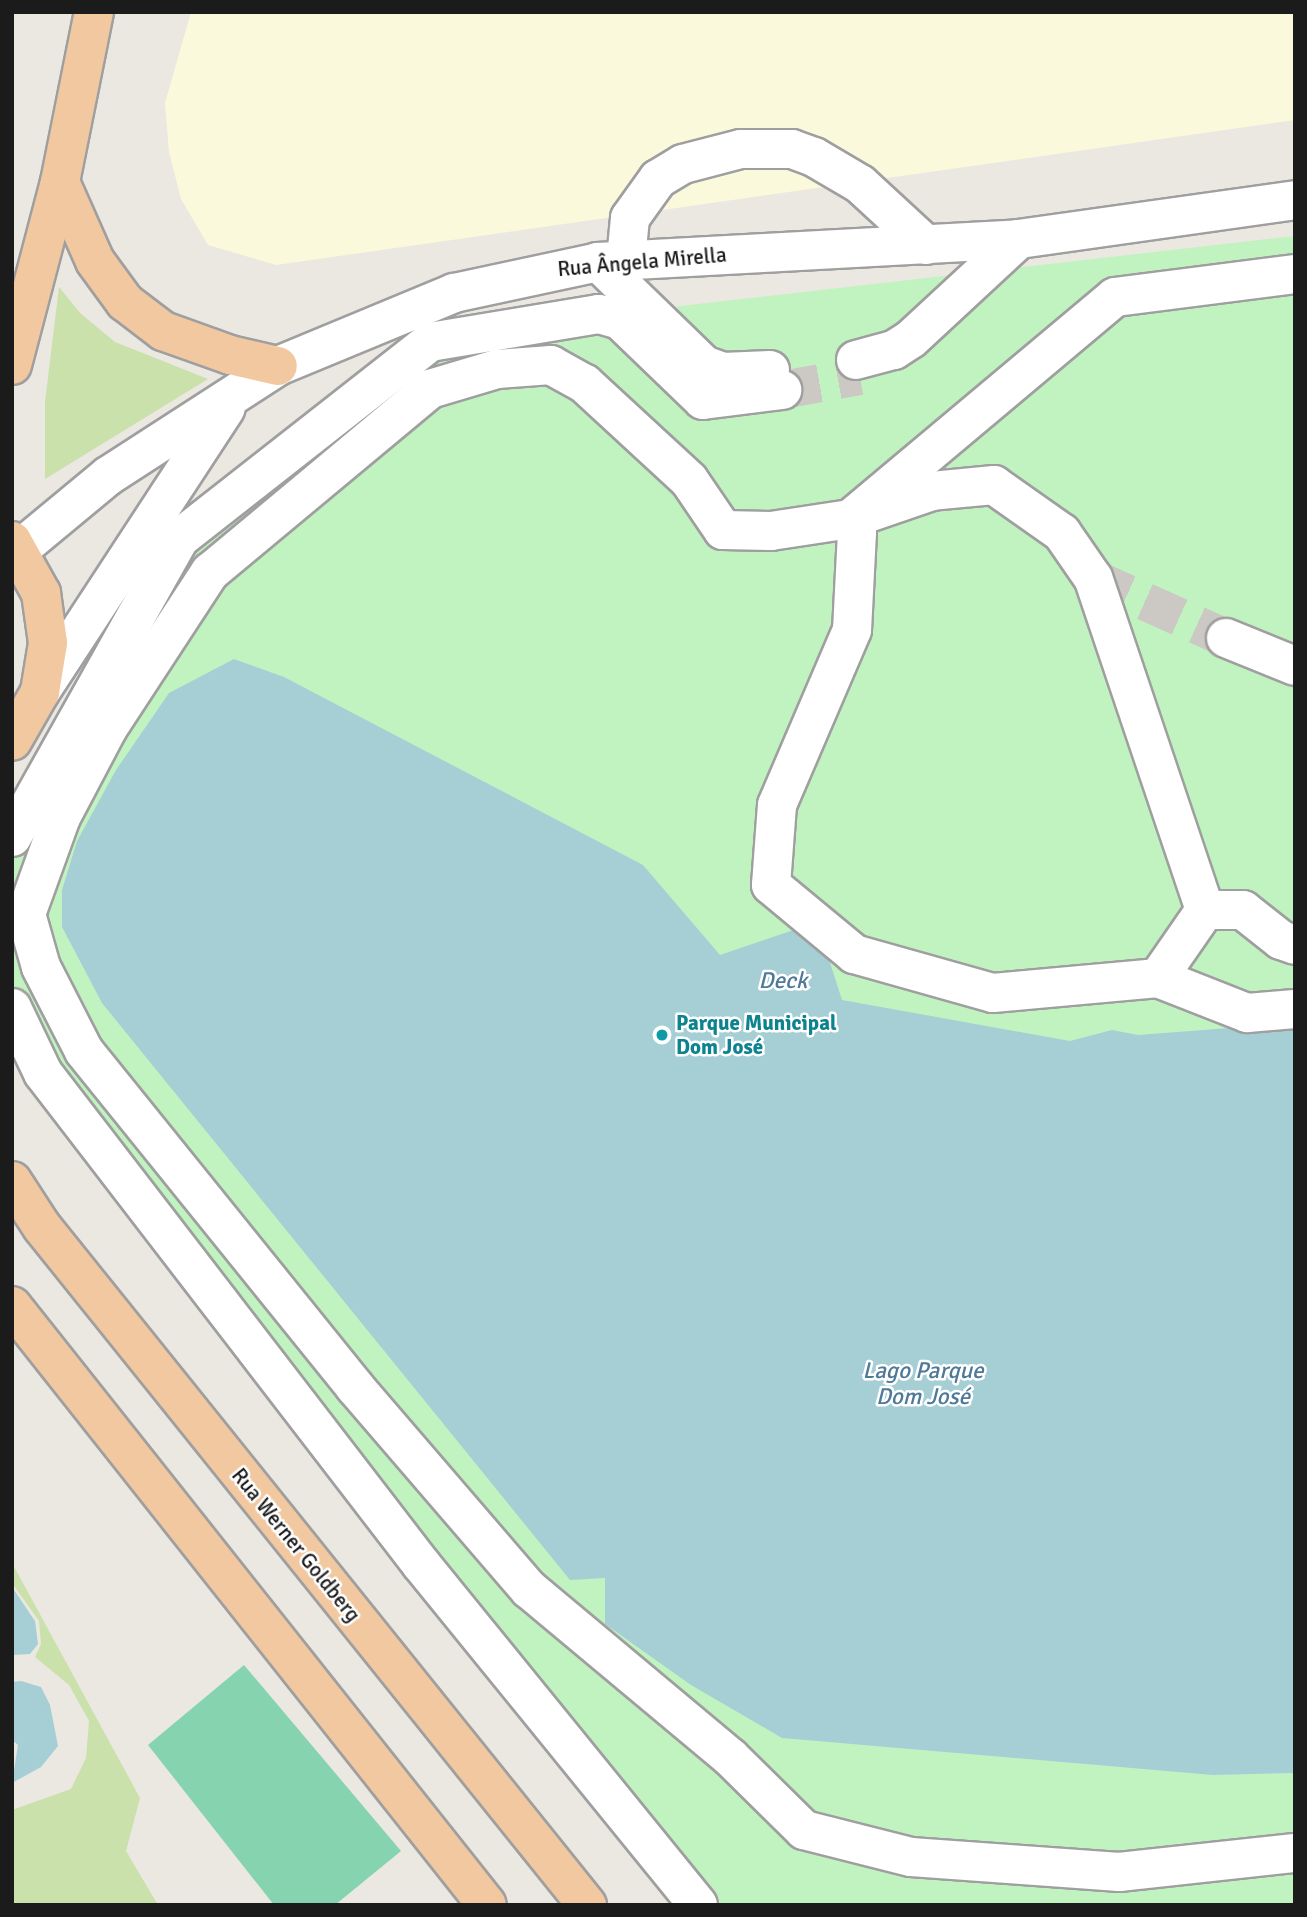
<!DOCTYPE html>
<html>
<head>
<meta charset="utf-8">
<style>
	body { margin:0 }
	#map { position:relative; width:1307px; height:1917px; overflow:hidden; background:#ebe7e1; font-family:Signika,sans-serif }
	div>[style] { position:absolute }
	.education>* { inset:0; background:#fbf9db }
	.grass>* { inset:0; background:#cae1ab }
	.park>* { inset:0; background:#c1f3c1 }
	.pitch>* { inset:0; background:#86d3b0 }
	.water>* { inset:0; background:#a6ced5 }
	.minor-tunnel>* { height:38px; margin-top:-19px; transform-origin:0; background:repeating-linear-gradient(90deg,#ccc8c3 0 38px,transparent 0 57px) }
	.roads { filter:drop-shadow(2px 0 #9f9f9f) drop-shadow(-2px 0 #9f9f9f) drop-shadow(0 2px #9f9f9f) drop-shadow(0 -2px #9f9f9f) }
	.minor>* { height:38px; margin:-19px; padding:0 19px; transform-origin:19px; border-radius:19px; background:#fff }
	.major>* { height:38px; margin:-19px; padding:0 19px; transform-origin:19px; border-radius:19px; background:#f1c8a0 }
	.dots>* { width:19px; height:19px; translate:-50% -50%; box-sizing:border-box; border:4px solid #fff; border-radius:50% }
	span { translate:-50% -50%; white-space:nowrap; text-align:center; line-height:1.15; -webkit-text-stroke:5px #fff; paint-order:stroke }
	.street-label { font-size:21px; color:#1b1b1b }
	.culture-label { font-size:21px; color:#0d838f; font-weight:700 }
	.left { translate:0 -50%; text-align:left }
	.water-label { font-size:23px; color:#4f7999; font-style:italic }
	.frame { position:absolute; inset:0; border:14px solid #1b1b1b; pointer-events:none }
</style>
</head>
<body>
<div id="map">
	<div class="education">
		<div style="clip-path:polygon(191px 12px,1295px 12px,1295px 120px,276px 265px,208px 245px,181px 199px,169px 152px,165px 103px)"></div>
	</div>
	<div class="grass">
		<div style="clip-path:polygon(59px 287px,80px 313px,115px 342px,208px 379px,45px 479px,45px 402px)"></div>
		<div style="clip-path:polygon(12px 1563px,140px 1798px,126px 1851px,158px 1905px,12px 1905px,12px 1810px,71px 1789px,86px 1758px,89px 1721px,69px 1685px,35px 1657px,41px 1644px,39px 1621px,12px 1583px)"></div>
	</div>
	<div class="park">
		<div style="clip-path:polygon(1295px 236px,1295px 1905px,704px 1905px,425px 1562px,12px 999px,12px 845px,182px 540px,432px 345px,628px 312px)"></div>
	</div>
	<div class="pitch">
		<div style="clip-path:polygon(244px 1665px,401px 1851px,335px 1905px,274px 1905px,148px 1745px)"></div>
	</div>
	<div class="water">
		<div style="clip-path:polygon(234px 659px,284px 677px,643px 865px,720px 955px,817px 922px,842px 1000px,1070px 1041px,1112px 1030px,1138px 1035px,1295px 1023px,1295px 1773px,1213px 1775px,782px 1738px,691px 1685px,605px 1624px,605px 1578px,570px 1580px,102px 1003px,62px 927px,62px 890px,77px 841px,116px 770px,169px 693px)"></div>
		<div style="clip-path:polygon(12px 1587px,35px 1621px,38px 1644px,30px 1654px,12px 1655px)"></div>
		<div style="clip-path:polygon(21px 1681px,41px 1687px,50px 1705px,58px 1746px,41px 1767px,12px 1783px,18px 1745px,12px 1740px,12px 1682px)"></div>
	</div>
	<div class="minor-tunnel">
		<div style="left:782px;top:390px;width:79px;rotate:-10.2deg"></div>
		<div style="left:1093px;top:578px;width:146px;rotate:24.3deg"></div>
	</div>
	<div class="roads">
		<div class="minor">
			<div style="left:626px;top:259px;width:41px;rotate:-84.4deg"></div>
			<div style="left:630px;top:218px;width:48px;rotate:-54.3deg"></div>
			<div style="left:658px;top:179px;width:29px;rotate:-31deg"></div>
			<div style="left:683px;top:164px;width:60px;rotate:-14.5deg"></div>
			<div style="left:741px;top:149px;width:51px"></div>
			<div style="left:792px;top:149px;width:23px;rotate:20deg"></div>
			<div style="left:814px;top:157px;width:53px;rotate:30.4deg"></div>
			<div style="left:860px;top:184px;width:90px;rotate:42.7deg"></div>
			<div style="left:598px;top:262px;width:148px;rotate:44.2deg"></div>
			<div style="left:704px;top:365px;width:20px;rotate:20deg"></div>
			<div style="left:723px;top:372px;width:47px;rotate:-2.4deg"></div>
			<div style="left:1295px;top:274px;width:181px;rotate:172.7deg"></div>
			<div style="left:1115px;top:297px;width:346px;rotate:140deg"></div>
			<div style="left:850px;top:519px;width:80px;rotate:171.4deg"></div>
			<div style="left:771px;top:531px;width:48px;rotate:-178.8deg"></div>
			<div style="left:723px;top:530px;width:60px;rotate:-124.2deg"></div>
			<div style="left:689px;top:480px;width:142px;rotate:-137.3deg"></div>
			<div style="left:585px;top:384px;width:39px;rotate:-151deg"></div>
			<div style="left:551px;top:365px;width:54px;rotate:175.8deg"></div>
			<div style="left:497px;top:369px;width:70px;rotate:163.4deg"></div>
			<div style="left:430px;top:389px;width:286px;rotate:140.2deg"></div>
			<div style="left:210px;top:572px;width:186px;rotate:123.2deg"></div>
			<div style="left:108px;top:728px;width:101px;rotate:117.8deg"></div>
			<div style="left:61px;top:817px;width:103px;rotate:109.8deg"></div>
			<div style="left:26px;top:914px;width:55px;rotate:74.2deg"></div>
			<div style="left:41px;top:967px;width:94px;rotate:62.9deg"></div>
			<div style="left:84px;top:1051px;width:432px;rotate:51.1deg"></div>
			<div style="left:355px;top:1387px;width:267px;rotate:49.3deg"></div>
			<div style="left:529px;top:1589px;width:262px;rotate:39.9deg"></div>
			<div style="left:730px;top:1757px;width:104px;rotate:44.6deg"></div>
			<div style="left:804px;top:1830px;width:110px;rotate:14.2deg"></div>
			<div style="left:911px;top:1857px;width:209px;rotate:4.1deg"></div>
			<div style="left:1119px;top:1872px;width:177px;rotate:-6.2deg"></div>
			<div style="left:856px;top:360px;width:39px;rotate:-15deg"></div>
			<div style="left:894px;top:350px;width:20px;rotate:-33deg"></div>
			<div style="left:911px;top:339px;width:147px;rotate:-42.8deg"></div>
			<div style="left:20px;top:549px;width:114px;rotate:-39.7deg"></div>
			<div style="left:108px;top:476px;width:202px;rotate:-32.9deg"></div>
			<div style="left:278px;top:366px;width:191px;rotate:-22.5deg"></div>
			<div style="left:454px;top:293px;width:147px;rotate:-12.1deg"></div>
			<div style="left:598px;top:262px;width:422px;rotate:-3.1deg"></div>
			<div style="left:1019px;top:239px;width:279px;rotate:-8deg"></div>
			<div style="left:1226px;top:638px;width:74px;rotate:22.1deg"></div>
			<div style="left:40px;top:692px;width:339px;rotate:-56.8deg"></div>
			<div style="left:12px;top:837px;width:343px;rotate:-60.7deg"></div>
			<div style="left:180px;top:538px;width:318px;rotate:-38.1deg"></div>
			<div style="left:430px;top:342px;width:171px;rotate:-9.4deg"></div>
			<div style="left:599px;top:314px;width:22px;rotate:16deg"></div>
			<div style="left:620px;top:320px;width:115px;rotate:43.9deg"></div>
			<div style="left:703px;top:400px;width:80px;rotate:-7.2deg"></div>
			<div style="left:1295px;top:945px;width:15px;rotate:-160deg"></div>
			<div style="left:1281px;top:940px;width:48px;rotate:-141.7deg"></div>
			<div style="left:1243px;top:910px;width:38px;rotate:180deg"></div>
			<div style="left:1205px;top:910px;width:350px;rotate:-108.6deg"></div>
			<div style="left:1093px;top:578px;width:55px;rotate:-124.6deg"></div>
			<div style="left:1062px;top:533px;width:83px;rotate:-144.8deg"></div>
			<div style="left:994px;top:485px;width:62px;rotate:174.5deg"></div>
			<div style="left:932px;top:491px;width:87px;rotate:161.1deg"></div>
			<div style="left:850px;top:519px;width:15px;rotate:62deg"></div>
			<div style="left:857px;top:532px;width:98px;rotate:92.9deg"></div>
			<div style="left:852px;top:630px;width:190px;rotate:113.2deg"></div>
			<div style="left:777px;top:805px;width:80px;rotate:94.3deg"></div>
			<div style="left:771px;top:885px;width:108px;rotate:39.7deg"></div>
			<div style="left:854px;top:954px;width:144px;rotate:15.7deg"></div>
			<div style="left:993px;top:993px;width:166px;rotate:-5.2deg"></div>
			<div style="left:1158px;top:978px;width:96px;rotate:21.5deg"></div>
			<div style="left:1247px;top:1013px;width:48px;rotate:-4.8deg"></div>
			<div style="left:1158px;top:978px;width:83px;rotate:-55.3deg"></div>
			<div style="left:12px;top:1008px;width:72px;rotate:64.5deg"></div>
			<div style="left:43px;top:1073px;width:620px;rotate:52.41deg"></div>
			<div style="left:421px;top:1564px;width:439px;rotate:50.9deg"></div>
		</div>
		<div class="major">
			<div style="left:60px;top:182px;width:86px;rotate:66.1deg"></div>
			<div style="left:95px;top:261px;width:51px;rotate:53.8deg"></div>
			<div style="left:125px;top:302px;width:48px;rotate:37.3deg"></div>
			<div style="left:163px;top:331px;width:71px;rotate:19.7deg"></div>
			<div style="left:230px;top:355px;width:49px;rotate:12.9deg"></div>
			<div style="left:12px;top:365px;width:189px;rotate:-75.3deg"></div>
			<div style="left:60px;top:182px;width:173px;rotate:-78.7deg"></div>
			<div style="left:12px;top:541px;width:60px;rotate:60.9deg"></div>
			<div style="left:41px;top:593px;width:50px;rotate:82deg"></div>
			<div style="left:48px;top:643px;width:50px;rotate:99.3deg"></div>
			<div style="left:40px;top:692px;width:56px;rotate:119.7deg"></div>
			<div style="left:12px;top:1181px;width:55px;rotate:56.9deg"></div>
			<div style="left:42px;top:1227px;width:870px;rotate:51.21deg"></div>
			<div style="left:12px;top:1306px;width:764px;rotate:51.59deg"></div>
		</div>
	</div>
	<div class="dots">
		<div style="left:662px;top:1035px;background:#0f9aa8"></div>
	</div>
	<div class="street-label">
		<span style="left:642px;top:262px;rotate:-5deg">Rua Ângela Mirella</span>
		<span style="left:296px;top:1545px;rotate:51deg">Rua Werner Goldberg</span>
	</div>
	<div class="culture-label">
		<span class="left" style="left:676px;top:1035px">Parque Municipal<br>Dom José</span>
	</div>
	<div class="water-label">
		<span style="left:783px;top:981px">Deck</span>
		<span style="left:923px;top:1384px">Lago Parque<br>Dom José</span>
	</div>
	<div class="frame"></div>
</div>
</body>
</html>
